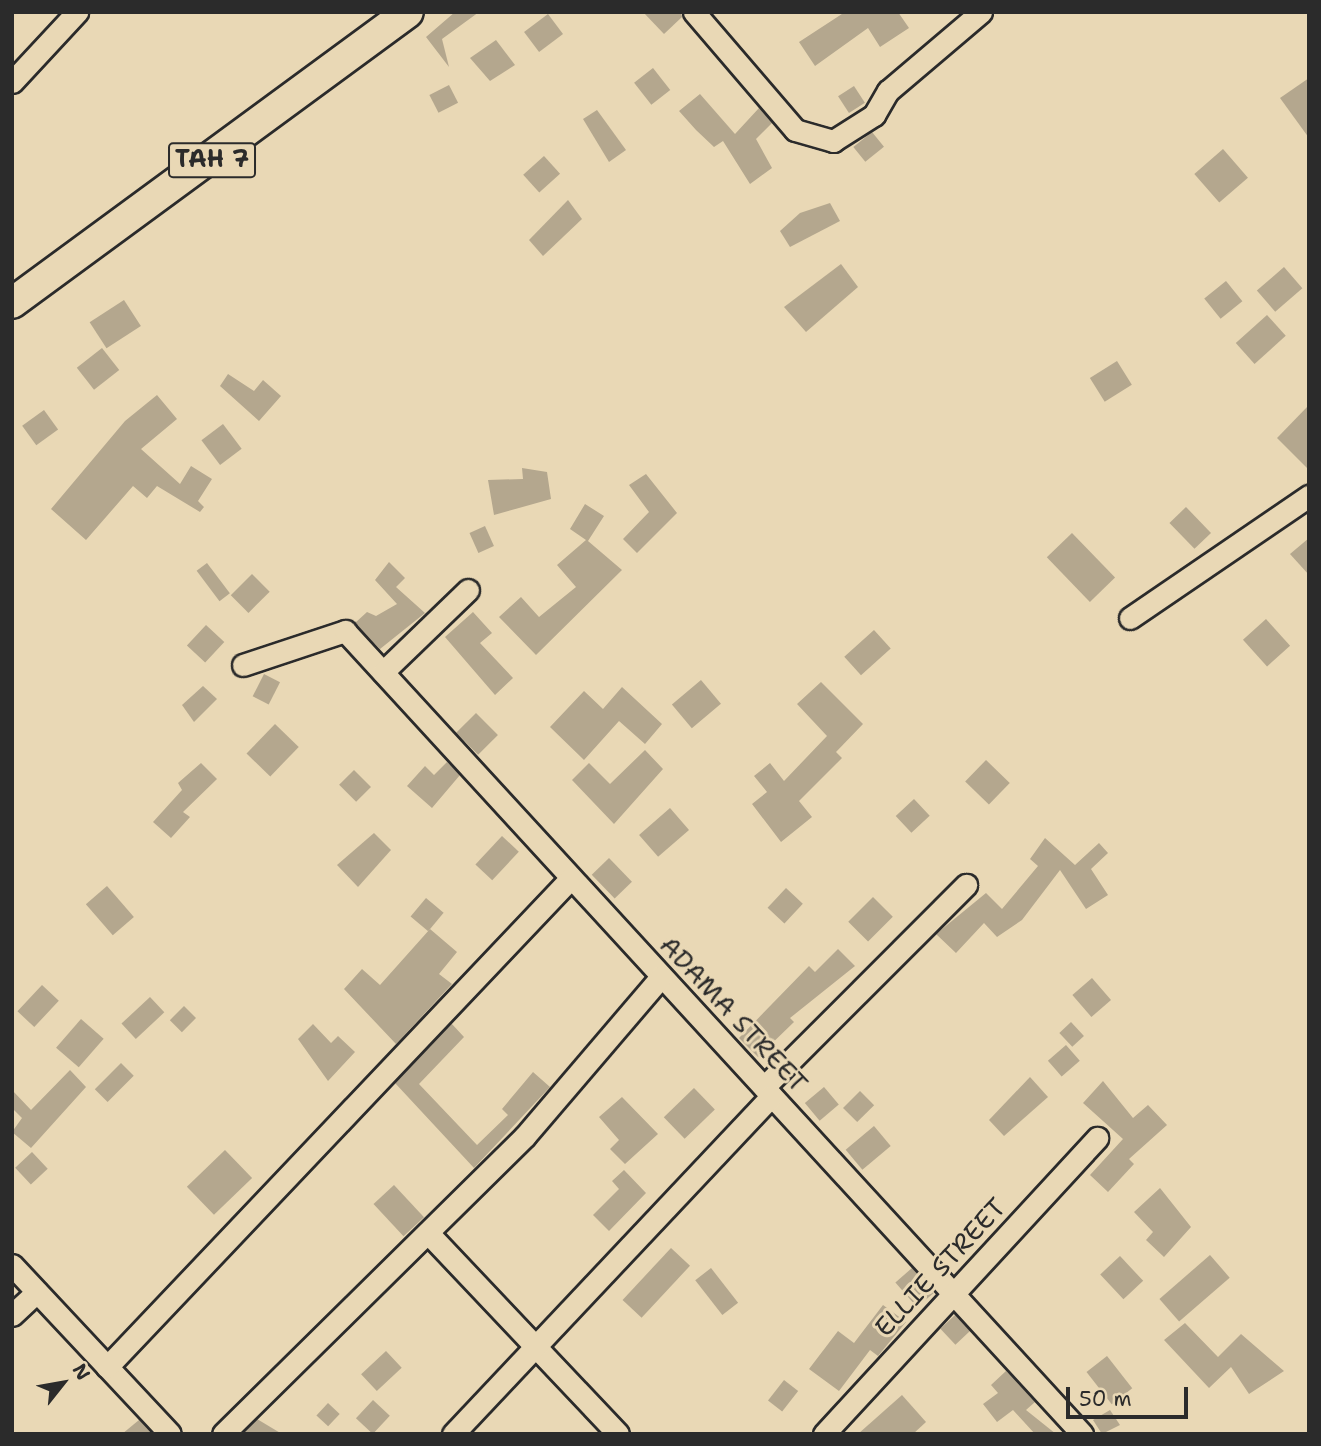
<!DOCTYPE html>
<html>
<head>
<meta charset="utf-8">
<style>
	body { margin:0 }
	#map { position:relative; width:1321px; height:1446px; overflow:hidden; background:#e9d8b5; font-family:"Shantell Sans",sans-serif }
	div>[style] { position:absolute }
	.building>* { inset:0; background:#b4a78e; transform-origin:0 0 }
	.roads { filter:drop-shadow(2px 0 #2b2b2b) drop-shadow(-2px 0 #2b2b2b) drop-shadow(0 2px #2b2b2b) drop-shadow(0 -2px #2b2b2b) }
	.minor>* { height:21px; margin:-10.5px; padding:0 10.5px; transform-origin:10.5px; border-radius:10.5px; background:#e9d8b5 }
	.highway>* { height:30px; margin:-15px; padding:0 15px; transform-origin:15px; border-radius:15px; background:#e9d8b5 }
	span { translate:-50% -50%; white-space:nowrap; text-align:center; line-height:1.15; -webkit-text-stroke:6px #e9d8b5; paint-order:stroke }
	.shield-label span { padding:2px 5px; background:#e9d8b5; border:2px solid; border-radius:5px; -webkit-text-stroke-width:0 }
	.shield-label { font-size:24px; color:#2b2b2b; font-weight:700 }
	.street-label { font-size:26px; color:#2b2b2b }
	.frame { position:absolute; inset:0; border:14px solid #2b2b2b; pointer-events:none }
	.north { position:absolute; left:28px; top:1348px; width:70px; height:70px; -webkit-text-stroke:5px #e9d8b5; paint-order:stroke; rotate:59deg; font-size:19px; font-weight:700; line-height:28px; text-align:center; color:#2b2b2b }
	.north::after { content:''; display:block; margin:auto; width:24px; height:32px; background:#2b2b2b; clip-path:polygon(50% 0,100% 100%,50% 72%,0 100%) }
	.scale { position:absolute; left:1066px; top:1387px; width:122px; height:32px; box-sizing:border-box; border:4px solid #2b2b2b; border-top:0; padding-left:9px; font-size:21px; line-height:24px; white-space:nowrap; color:#2b2b2b; -webkit-text-stroke:5px #e9d8b5; paint-order:stroke }
</style>
</head>
<body>
<div id="map">
	<div class="building">
		<div style="clip-path:polygon(455px 12px,479px 12px,442px 39px,449px 67px,426px 37px)"></div>
		<div style="clip-path:polygon(643px 12px,681px 12px,682px 17px,664px 34px)"></div>
		<div style="clip-path:polygon(845px 12px,898px 12px,909px 28px,880px 47px,868px 28px,815px 66px,799px 42px)"></div>
		<div style="left:548px;top:14px;width:25px;height:30px;rotate:53deg"></div>
		<div style="clip-path:polygon(496px 40px,515px 65px,490px 81px,470px 58px)"></div>
		<div style="left:653px;top:68px;width:28px;height:24px;rotate:52deg"></div>
		<div style="clip-path:polygon(1309px 78px,1309px 138px,1280px 98px)"></div>
		<div style="left:449px;top:85px;width:20px;height:22px;rotate:63deg"></div>
		<div style="left:854px;top:86px;width:20px;height:19px;rotate:57deg"></div>
		<div style="clip-path:polygon(700px 94px,735px 134px,759px 108px,772px 123px,756px 139px,772px 168px,750px 184px,723px 141px,714px 147px,696px 130px,679px 111px)"></div>
		<div style="clip-path:polygon(597px 110px,626px 150px,609px 162px,583px 119px)"></div>
		<div style="left:872px;top:132px;width:19px;height:24px;rotate:51deg"></div>
		<div style="left:1223px;top:149px;width:38px;height:38px;rotate:49deg"></div>
		<div style="left:544px;top:156px;width:24px;height:28px;rotate:48deg"></div>
		<div style="clip-path:polygon(568px 200px,582px 219px,543px 256px,529px 240px)"></div>
		<div style="clip-path:polygon(830px 203px,840px 221px,790px 247px,780px 231px,800px 213px)"></div>
		<div style="clip-path:polygon(841px 264px,858px 287px,806px 332px,784px 307px)"></div>
		<div style="left:1284px;top:267px;width:28px;height:36px;rotate:49deg"></div>
		<div style="left:1226px;top:281px;width:26px;height:28px;rotate:51deg"></div>
		<div style="left:124px;top:300px;width:31px;height:41px;rotate:57deg"></div>
		<div style="left:1267px;top:315px;width:28px;height:42px;rotate:48deg"></div>
		<div style="left:102px;top:348px;width:28px;height:32px;rotate:52deg"></div>
		<div style="left:1117px;top:361px;width:28px;height:32px;rotate:58deg"></div>
		<div style="clip-path:polygon(228px 374px,254px 391px,263px 380px,281px 396px,259px 421px,220px 386px)"></div>
		<div style="clip-path:polygon(157px 395px,177px 419px,141px 449px,180px 484px,191px 466px,212px 479px,198px 501px,204px 507px,200px 512px,157px 486px,147px 498px,133px 486px,86px 540px,51px 509px,125px 421px)"></div>
		<div style="clip-path:polygon(1309px 405px,1309px 470px,1277px 438px)"></div>
		<div style="left:44px;top:410px;width:24px;height:27px;rotate:54deg"></div>
		<div style="left:223px;top:424px;width:31px;height:27px;rotate:53deg"></div>
		<div style="clip-path:polygon(522px 468px,547px 472px,551px 499px,494px 515px,488px 480px,523px 479px)"></div>
		<div style="clip-path:polygon(646px 474px,677px 513px,637px 553px,623px 539px,649px 512px,629px 485px)"></div>
		<div style="clip-path:polygon(585px 504px,604px 516px,588px 541px,622px 570px,536px 655px,499px 617px,521px 597px,539px 617px,576px 587px,557px 565px,586px 540px,570px 529px)"></div>
		<div style="left:1186px;top:507px;width:36px;height:23px;rotate:46deg"></div>
		<div style="left:485px;top:526px;width:22px;height:17px;rotate:66deg"></div>
		<div style="left:1072px;top:533px;width:62px;height:35px;rotate:46deg"></div>
		<div style="clip-path:polygon(1309px 538px,1309px 575px,1290px 554px)"></div>
		<div style="clip-path:polygon(389px 562px,405px 578px,396px 587px,425px 613px,380px 649px,355px 623px,367px 612px,376px 616px,397px 604px,375px 580px)"></div>
		<div style="left:207px;top:563px;width:38px;height:13px;rotate:53deg"></div>
		<div style="left:252px;top:574px;width:25px;height:30px;rotate:45deg"></div>
		<div style="clip-path:polygon(473px 612px,492px 633px,480px 643px,513px 678px,495px 695px,445px 637px)"></div>
		<div style="left:1266px;top:619px;width:36px;height:31px;rotate:48deg"></div>
		<div style="left:206px;top:625px;width:25px;height:28px;rotate:43deg"></div>
		<div style="left:874px;top:630px;width:25px;height:40px;rotate:48deg"></div>
		<div style="left:264px;top:674px;width:18px;height:25px;rotate:27deg"></div>
		<div style="left:701px;top:680px;width:31px;height:38px;rotate:50deg"></div>
		<div style="clip-path:polygon(821px 682px,863px 724px,836px 752px,842px 758px,799px 801px,812px 817px,781px 842px,752px 804px,767px 792px,754px 776px,770px 763px,784px 781px,827px 736px,797px 704px)"></div>
		<div style="clip-path:polygon(203px 686px,217px 699px,194px 722px,182px 705px)"></div>
		<div style="clip-path:polygon(622px 687px,662px 724px,645px 744px,619px 721px,584px 760px,550px 727px,584px 691px,603px 709px)"></div>
		<div style="left:476px;top:713px;width:31px;height:28px;rotate:45deg"></div>
		<div style="left:275px;top:724px;width:33px;height:41px;rotate:44deg"></div>
		<div style="clip-path:polygon(645px 750px,663px 769px,614px 824px,572px 780px,589px 763px,610px 784px)"></div>
		<div style="left:986px;top:760px;width:33px;height:30px;rotate:44deg"></div>
		<div style="clip-path:polygon(447px 762px,460px 775px,432px 808px,407px 786px,425px 766px,434px 775px)"></div>
		<div style="clip-path:polygon(201px 763px,217px 779px,183px 812px,190px 817px,171px 838px,153px 822px,182px 790px,178px 783px)"></div>
		<div style="left:354px;top:770px;width:24px;height:21px;rotate:45deg"></div>
		<div style="left:914px;top:799px;width:23px;height:25px;rotate:47deg"></div>
		<div style="left:670px;top:808px;width:29px;height:41px;rotate:49deg"></div>
		<div style="clip-path:polygon(374px 833px,391px 850px,358px 887px,337px 865px)"></div>
		<div style="left:502px;top:836px;width:23px;height:39px;rotate:43deg"></div>
		<div style="clip-path:polygon(1045px 838px,1075px 865px,1099px 843px,1108px 853px,1091px 869px,1108px 895px,1086px 909px,1060px 870px,1022px 920px,997px 937px,984px 923px,956px 953px,936px 934px,986px 893px,1002px 909px,1038px 866px,1030px 859px)"></div>
		<div style="left:609px;top:858px;width:33px;height:24px;rotate:46deg"></div>
		<div style="left:107px;top:886px;width:41px;height:28px;rotate:49deg"></div>
		<div style="left:786px;top:888px;width:23px;height:27px;rotate:43deg"></div>
		<div style="left:873px;top:897px;width:28px;height:35px;rotate:45deg"></div>
		<div style="left:426px;top:898px;width:23px;height:24px;rotate:40deg"></div>
		<div style="clip-path:polygon(430px 929px,457px 952px,439px 974px,452px 984px,396px 1044px,344px 989px,362px 969px,380px 985px)"></div>
		<div style="clip-path:polygon(838px 949px,855px 966px,790px 1018px,794px 1022px,758px 1057px,739px 1038px,809px 966px,815px 972px)"></div>
		<div style="left:1092px;top:978px;width:29px;height:26px;rotate:49deg"></div>
		<div style="left:42px;top:985px;width:23px;height:36px;rotate:43deg"></div>
		<div style="left:150px;top:997px;width:21px;height:39px;rotate:47deg"></div>
		<div style="left:184px;top:1006px;width:17px;height:20px;rotate:45deg"></div>
		<div style="left:81px;top:1019px;width:30px;height:38px;rotate:41deg"></div>
		<div style="left:1071px;top:1022px;width:19px;height:16px;rotate:47deg"></div>
		<div style="clip-path:polygon(451px 1023px,464px 1037px,419px 1084px,477px 1145px,508px 1115px,502px 1109px,533px 1072px,550px 1087px,474px 1168px,395px 1083px)"></div>
		<div style="clip-path:polygon(313px 1024px,331px 1043px,338px 1036px,355px 1052px,328px 1081px,298px 1039px)"></div>
		<div style="left:1066px;top:1045px;width:21px;height:24px;rotate:49deg"></div>
		<div style="left:121px;top:1063px;width:18px;height:37px;rotate:45deg"></div>
		<div style="clip-path:polygon(70px 1070px,86px 1087px,31px 1148px,12px 1132px,22px 1118px,12px 1108px,12px 1090px,31px 1110px)"></div>
		<div style="clip-path:polygon(1030px 1077px,1048px 1097px,1004px 1136px,989px 1120px)"></div>
		<div style="clip-path:polygon(1103px 1081px,1133px 1118px,1148px 1105px,1167px 1125px,1129px 1159px,1134px 1164px,1108px 1192px,1090px 1175px,1123px 1139px,1083px 1103px)"></div>
		<div style="left:824px;top:1087px;width:23px;height:25px;rotate:50deg"></div>
		<div style="left:694px;top:1088px;width:30px;height:42px;rotate:46deg"></div>
		<div style="left:860px;top:1091px;width:20px;height:24px;rotate:45deg"></div>
		<div style="clip-path:polygon(622px 1097px,658px 1134px,625px 1164px,610px 1149px,619px 1140px,599px 1117px)"></div>
		<div style="left:874px;top:1126px;width:26px;height:37px;rotate:50deg"></div>
		<div style="left:225px;top:1150px;width:39px;height:53px;rotate:46deg"></div>
		<div style="left:32px;top:1152px;width:23px;height:23px;rotate:47deg"></div>
		<div style="clip-path:polygon(624px 1170px,646px 1193px,609px 1231px,593px 1215px,619px 1189px,612px 1181px)"></div>
		<div style="left:394px;top:1185px;width:44px;height:28px;rotate:47deg"></div>
		<div style="clip-path:polygon(1160px 1188px,1191px 1227px,1164px 1257px,1146px 1240px,1153px 1232px,1134px 1212px)"></div>
		<div style="left:671px;top:1248px;width:26px;height:71px;rotate:43deg"></div>
		<div style="left:1210px;top:1255px;width:30px;height:67px;rotate:49deg"></div>
		<div style="left:1120px;top:1256px;width:34px;height:27px;rotate:47deg"></div>
		<div style="left:711px;top:1268px;width:44px;height:20px;rotate:52deg"></div>
		<div style="left:912px;top:1268px;width:33px;height:22px;rotate:49deg"></div>
		<div style="clip-path:polygon(883px 1305px,906px 1322px,878px 1356px,870px 1350px,839px 1391px,809px 1369px,838px 1331px,854px 1343px)"></div>
		<div style="left:955px;top:1315px;width:22px;height:20px;rotate:47deg"></div>
		<div style="clip-path:polygon(1185px 1323px,1218px 1357px,1241px 1334px,1284px 1371px,1249px 1394px,1231px 1367px,1209px 1388px,1164px 1340px)"></div>
		<div style="left:386px;top:1351px;width:23px;height:34px;rotate:47deg"></div>
		<div style="left:1107px;top:1356px;width:41px;height:26px;rotate:52deg"></div>
		<div style="clip-path:polygon(1006px 1371px,1035px 1402px,1026px 1410px,1056px 1434px,1035px 1434px,1013px 1410px,997px 1422px,983px 1404px,998px 1393px,991px 1385px)"></div>
		<div style="left:784px;top:1380px;width:18px;height:26px;rotate:38deg"></div>
		<div style="clip-path:polygon(902px 1395px,926px 1422px,913px 1434px,858px 1434px)"></div>
		<div style="left:373px;top:1400px;width:23px;height:25px;rotate:43deg"></div>
		<div style="left:328px;top:1403px;width:16px;height:17px;rotate:43deg"></div>
		<div style="clip-path:polygon(1110px 1410px,1120px 1425px,1102px 1434px,1093px 1420px)"></div>
		<div style="clip-path:polygon(257px 1419px,282px 1434px,242px 1434px)"></div>
		<div style="clip-path:polygon(139px 1420px,152px 1434px,122px 1434px)"></div>
	</div>
	<div class="roads">
		<div class="minor">
			<div style="left:694px;top:12px;width:155px;rotate:49.4deg"></div>
			<div style="left:795px;top:130px;width:40px;rotate:16deg"></div>
			<div style="left:833px;top:141px;width:49px;rotate:-32.4deg"></div>
			<div style="left:874px;top:115px;width:28px;rotate:-60deg"></div>
			<div style="left:888px;top:91px;width:122px;rotate:-40.3deg"></div>
			<div style="left:12px;top:82px;width:96px;rotate:-47.1deg"></div>
			<div style="left:1130px;top:618px;width:217px;rotate:-34.3deg"></div>
			<div style="left:243px;top:665px;width:108px;rotate:-18.4deg"></div>
			<div style="left:345px;top:631px;width:1090px;rotate:47.45deg"></div>
			<div style="left:383px;top:672px;width:118px;rotate:-44deg"></div>
			<div style="left:764px;top:1087px;width:286px;rotate:-45deg"></div>
			<div style="left:429px;top:1234px;width:275px;rotate:46.6deg"></div>
			<div style="left:12px;top:1265px;width:231px;rotate:46.9deg"></div>
			<div style="left:12px;top:1315px;width:34px;rotate:-43deg"></div>
			<div style="left:107px;top:1367px;width:674px;rotate:-46.5deg"></div>
			<div style="left:223px;top:1434px;width:424px;rotate:-44.6deg"></div>
			<div style="left:525px;top:1136px;width:209px;rotate:-49.5deg"></div>
			<div style="left:453px;top:1434px;width:464px;rotate:-46.7deg"></div>
			<div style="left:824px;top:1434px;width:403px;rotate:-47.3deg"></div>
		</div>
		<div class="highway">
			<div style="left:12px;top:303px;width:491px;rotate:-36.3deg"></div>
		</div>
	</div>
	<div class="shield-label">
		<span style="left:212px;top:160px">TAH 7</span>
	</div>
	<div class="street-label">
		<span style="left:734px;top:1014px;rotate:47deg">ADAMA STREET</span>
		<span style="left:940px;top:1267px;rotate:-47deg">ELLIE STREET</span>
	</div>
	<div class="frame"></div>
	<div class="north">N</div>
	<div class="scale">50 m</div>
</div>
</body>
</html>
